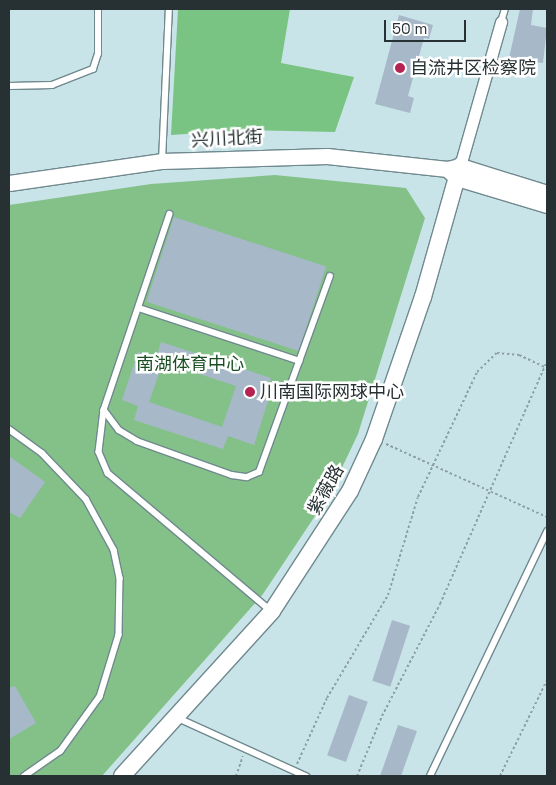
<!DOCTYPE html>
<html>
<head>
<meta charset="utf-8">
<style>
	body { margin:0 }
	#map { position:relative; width:556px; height:785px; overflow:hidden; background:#c9e4e9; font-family:"Space Grotesk","Noto Sans SC",sans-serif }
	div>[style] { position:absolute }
	.green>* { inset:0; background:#83c189 }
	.forest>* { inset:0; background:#79c482 }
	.building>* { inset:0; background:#a7b9c8; transform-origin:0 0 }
	.path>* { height:2px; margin-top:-1px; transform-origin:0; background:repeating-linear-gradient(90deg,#8da1a5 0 2.5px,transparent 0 5px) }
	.roads { filter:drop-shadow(1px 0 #70898e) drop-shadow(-1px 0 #70898e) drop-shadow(0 1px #70898e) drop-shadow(0 -1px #70898e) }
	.service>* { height:5.5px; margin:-2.75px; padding:0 2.75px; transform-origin:2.75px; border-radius:2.75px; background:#fff }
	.minor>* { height:11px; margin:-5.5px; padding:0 5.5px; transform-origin:5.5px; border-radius:5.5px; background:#fff }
	.tertiary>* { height:15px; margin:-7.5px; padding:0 7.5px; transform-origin:7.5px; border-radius:7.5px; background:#fff }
	.secondary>* { height:16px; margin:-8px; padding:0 8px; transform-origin:8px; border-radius:8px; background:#fff }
	.dots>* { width:14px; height:14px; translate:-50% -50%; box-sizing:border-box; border:2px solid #fff; border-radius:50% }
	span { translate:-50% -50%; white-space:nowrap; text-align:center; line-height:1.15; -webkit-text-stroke:5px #fff; paint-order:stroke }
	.poi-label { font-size:18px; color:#273133 }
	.left { translate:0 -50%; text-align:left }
	.street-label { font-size:18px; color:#273133 }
	.park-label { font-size:18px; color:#1a4e23 }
	.frame { position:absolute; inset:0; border:10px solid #273133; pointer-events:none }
	.scale { position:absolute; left:384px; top:20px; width:82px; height:22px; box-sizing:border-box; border:2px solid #273133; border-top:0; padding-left:6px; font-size:15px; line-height:18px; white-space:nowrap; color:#273133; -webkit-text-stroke:4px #fff; paint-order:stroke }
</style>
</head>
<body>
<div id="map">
	<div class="green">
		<div style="clip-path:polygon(275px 175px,406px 188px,425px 218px,358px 434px,329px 495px,263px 594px,102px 776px,9px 776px,9px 205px,151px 184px)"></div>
	</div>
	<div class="forest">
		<div style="clip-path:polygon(178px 9px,290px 9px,281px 63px,354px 77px,335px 132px,247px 130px,171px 135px)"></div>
	</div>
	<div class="building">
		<div style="clip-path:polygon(520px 9px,533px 9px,531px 25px,547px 28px,543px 63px,524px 61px,521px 69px,510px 67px,509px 58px)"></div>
		<div style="clip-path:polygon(399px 15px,433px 25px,429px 39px,424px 38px,408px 96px,414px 98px,410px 113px,375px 104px)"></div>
		<div style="left:174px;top:217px;width:160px;height:89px;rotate:18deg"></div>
		<div style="clip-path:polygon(evenodd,161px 342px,271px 378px,265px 397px,269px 398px,254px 445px,228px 436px,223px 449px,134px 420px,138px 406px,122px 400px,138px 352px,156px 358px,161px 342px,163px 362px,236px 386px,222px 427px,149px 402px,163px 362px)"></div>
		<div style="clip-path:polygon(9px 456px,45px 482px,20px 518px,9px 512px)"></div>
		<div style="left:392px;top:620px;width:19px;height:64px;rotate:18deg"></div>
		<div style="clip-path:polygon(15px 686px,36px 723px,9px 739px,9px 688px)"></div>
		<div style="left:349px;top:695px;width:20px;height:64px;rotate:20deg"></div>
		<div style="clip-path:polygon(398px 725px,417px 731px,401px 776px,380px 776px)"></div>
	</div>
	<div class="path">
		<div style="left:386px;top:444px;width:177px;rotate:24.4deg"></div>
		<div style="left:297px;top:764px;width:72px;rotate:-65.6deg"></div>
		<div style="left:327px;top:698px;width:120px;rotate:-59.4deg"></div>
		<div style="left:388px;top:595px;width:102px;rotate:-73deg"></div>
		<div style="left:418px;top:497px;width:138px;rotate:-64.7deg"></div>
		<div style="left:477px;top:372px;width:28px;rotate:-44deg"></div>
		<div style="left:497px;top:353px;width:22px;rotate:5deg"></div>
		<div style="left:519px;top:355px;width:31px;rotate:25deg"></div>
		<div style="left:236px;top:776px;width:21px;rotate:-71deg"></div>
		<div style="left:357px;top:776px;width:65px;rotate:-67.4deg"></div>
		<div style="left:382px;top:716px;width:126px;rotate:-62.6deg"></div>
		<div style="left:440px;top:604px;width:266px;rotate:-66.2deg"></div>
		<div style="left:500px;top:776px;width:107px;rotate:-63.9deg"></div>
	</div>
	<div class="roads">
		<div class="service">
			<div style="left:501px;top:22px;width:14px;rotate:-73deg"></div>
			<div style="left:9px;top:86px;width:43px;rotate:-1.3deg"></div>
			<div style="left:52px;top:85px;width:44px;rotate:-21.3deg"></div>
			<div style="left:93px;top:69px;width:16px;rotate:-72deg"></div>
			<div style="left:98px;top:54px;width:45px;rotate:-90deg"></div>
			<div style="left:162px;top:161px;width:152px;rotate:-87.4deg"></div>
			<div style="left:170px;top:214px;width:207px;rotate:108.6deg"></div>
			<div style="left:104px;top:410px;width:42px;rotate:96.8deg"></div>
			<div style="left:99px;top:452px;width:23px;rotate:67deg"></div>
			<div style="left:108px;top:473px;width:212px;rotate:40.2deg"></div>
			<div style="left:139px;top:308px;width:169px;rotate:18.2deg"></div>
			<div style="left:104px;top:410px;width:25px;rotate:53deg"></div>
			<div style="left:119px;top:430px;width:21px;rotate:31deg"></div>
			<div style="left:137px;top:441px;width:101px;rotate:19.7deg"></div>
			<div style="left:232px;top:475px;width:15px;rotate:8deg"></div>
			<div style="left:247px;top:477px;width:13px;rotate:-23deg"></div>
			<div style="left:259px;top:472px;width:208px;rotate:-70.1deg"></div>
			<div style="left:9px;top:429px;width:41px;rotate:36deg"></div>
			<div style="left:42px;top:453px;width:64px;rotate:46.3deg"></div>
			<div style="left:86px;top:499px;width:58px;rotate:61.2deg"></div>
			<div style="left:114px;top:550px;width:29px;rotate:78deg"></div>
			<div style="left:120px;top:578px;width:57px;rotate:91deg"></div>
			<div style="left:119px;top:635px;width:65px;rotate:107deg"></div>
			<div style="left:100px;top:697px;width:67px;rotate:125.8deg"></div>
			<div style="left:61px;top:751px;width:44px;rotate:145.2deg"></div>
			<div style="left:178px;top:718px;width:141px;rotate:24.4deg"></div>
			<div style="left:430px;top:776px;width:271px;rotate:-64.4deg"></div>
		</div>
		<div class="minor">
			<div style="left:460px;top:166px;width:150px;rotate:-74.1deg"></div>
		</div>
		<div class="tertiary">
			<div style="left:448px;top:170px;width:12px;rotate:42deg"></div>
			<div style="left:457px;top:178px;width:94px;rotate:16.7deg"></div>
			<div style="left:9px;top:183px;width:155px;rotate:-8.2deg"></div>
			<div style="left:162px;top:161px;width:165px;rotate:-1.7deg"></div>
			<div style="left:327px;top:156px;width:121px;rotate:6.2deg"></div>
			<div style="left:447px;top:169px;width:13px;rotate:-13deg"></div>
			<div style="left:460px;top:166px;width:91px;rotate:17.2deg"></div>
		</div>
		<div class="secondary">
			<div style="left:122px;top:776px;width:223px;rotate:-47.7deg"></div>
			<div style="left:272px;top:611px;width:143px;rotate:-57deg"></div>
			<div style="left:350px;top:491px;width:57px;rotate:-65.2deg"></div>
			<div style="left:374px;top:439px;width:150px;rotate:-71deg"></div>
			<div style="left:423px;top:297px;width:136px;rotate:-74.2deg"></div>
		</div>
	</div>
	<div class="dots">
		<div style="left:400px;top:68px;background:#b42352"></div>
		<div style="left:250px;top:392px;background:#b42352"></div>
	</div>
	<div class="poi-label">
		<span class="left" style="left:410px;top:68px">自流井区检察院</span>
		<span class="left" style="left:260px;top:392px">川南国际网球中心</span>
	</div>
	<div class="street-label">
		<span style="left:227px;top:139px;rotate:-3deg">兴川北街</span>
		<span style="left:326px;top:490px;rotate:-61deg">紫薇路</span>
	</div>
	<div class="park-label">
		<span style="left:190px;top:364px">南湖体育中心</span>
	</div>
	<div class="frame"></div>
	<div class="scale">50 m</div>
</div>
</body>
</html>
